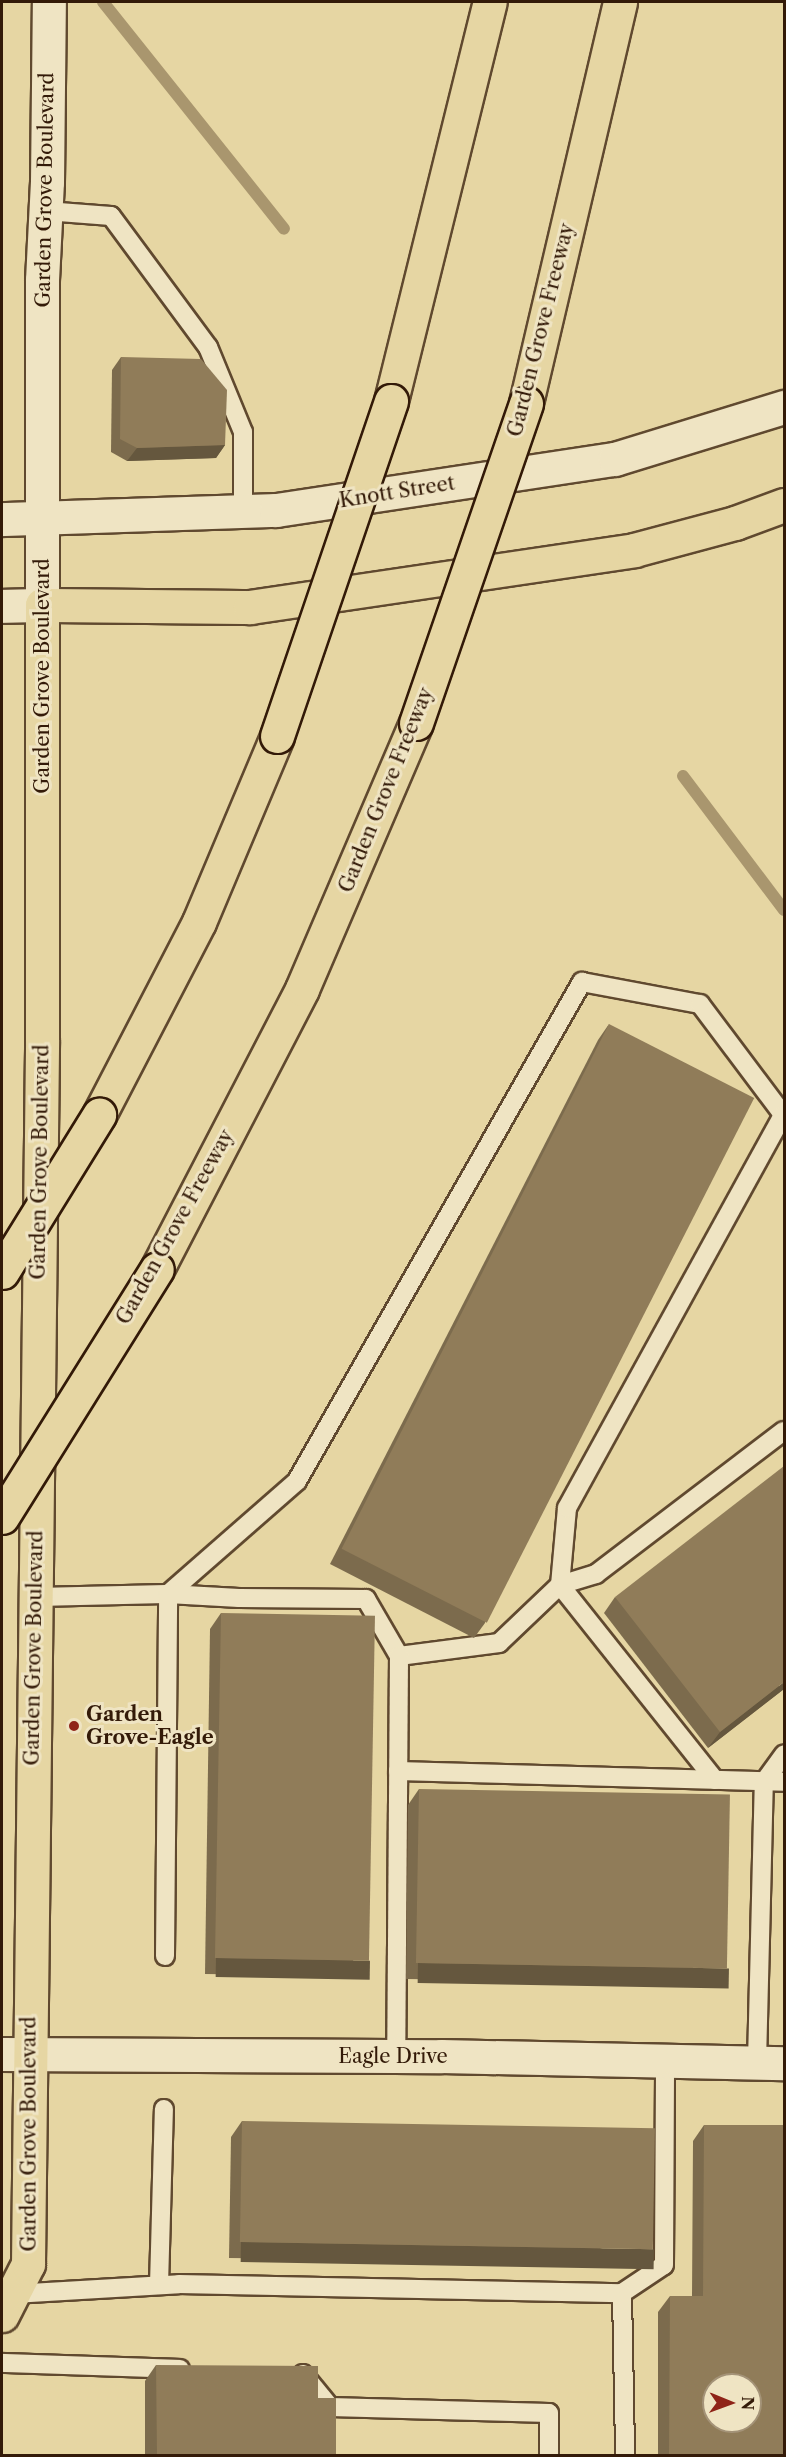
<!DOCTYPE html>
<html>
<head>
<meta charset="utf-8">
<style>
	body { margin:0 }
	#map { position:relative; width:786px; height:2457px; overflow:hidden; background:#e6d6a3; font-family:"Libre Caslon Text",serif }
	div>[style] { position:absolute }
	.stream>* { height:12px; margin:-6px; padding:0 6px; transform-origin:6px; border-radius:6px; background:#a9966e }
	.roads { filter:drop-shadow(2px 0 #60492f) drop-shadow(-2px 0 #60492f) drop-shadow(0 2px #60492f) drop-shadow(0 -2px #60492f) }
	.service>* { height:18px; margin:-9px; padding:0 9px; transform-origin:9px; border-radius:9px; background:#efe4c3 }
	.minor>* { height:33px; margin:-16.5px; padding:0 16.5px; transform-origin:16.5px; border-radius:16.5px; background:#efe4c3 }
	.secondary>* { height:33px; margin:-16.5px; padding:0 16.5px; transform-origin:16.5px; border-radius:16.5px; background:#efe4c3 }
	.primary>* { height:33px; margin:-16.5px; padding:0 16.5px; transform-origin:16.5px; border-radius:16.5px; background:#e6d6a3 }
	.motorway>* { height:33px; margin:-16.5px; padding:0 16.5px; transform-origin:16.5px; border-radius:16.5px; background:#e6d6a3 }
	.bridges { filter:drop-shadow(2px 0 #331a08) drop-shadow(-2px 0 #331a08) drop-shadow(0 2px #331a08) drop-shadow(0 -2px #331a08) }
	.motorway-bridge>* { height:33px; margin:-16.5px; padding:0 16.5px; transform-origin:16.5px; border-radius:16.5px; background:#e6d6a3 }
	.wall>* { inset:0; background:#7c6b4d }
	.shaded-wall>* { inset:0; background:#65573e; transform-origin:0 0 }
	.building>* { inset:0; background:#907c59; transform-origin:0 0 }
	.dots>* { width:16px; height:16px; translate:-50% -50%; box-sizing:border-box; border:3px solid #efe4c3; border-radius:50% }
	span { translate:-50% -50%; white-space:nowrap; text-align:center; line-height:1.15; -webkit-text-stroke:6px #efe4c3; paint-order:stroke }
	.street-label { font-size:20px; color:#331a08 }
	.poi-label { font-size:20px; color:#331a08; font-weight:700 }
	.left { translate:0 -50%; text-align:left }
	.frame { position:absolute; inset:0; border:3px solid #331a08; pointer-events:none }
	.north { position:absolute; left:702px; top:2373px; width:60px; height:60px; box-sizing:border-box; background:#efe4c3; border:2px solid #a49378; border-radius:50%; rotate:91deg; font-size:16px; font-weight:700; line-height:24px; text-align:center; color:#331a08 }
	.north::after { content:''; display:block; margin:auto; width:21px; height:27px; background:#8f2418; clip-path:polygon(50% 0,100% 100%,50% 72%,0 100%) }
</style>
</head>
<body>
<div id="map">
	<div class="stream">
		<div style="left:103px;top:2px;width:290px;rotate:51.4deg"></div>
		<div style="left:683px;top:776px;width:168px;rotate:53deg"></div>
	</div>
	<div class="roads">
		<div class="service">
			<div style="left:46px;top:211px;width:65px;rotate:4.4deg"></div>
			<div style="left:111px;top:216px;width:163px;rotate:53.5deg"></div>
			<div style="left:208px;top:347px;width:92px;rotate:67.6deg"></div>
			<div style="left:243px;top:432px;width:80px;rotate:90deg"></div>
			<div style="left:35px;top:1597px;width:133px;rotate:-1.3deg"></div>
			<div style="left:168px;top:1594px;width:171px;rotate:-41.2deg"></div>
			<div style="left:297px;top:1481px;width:575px;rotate:-60.27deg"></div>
			<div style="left:582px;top:982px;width:120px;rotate:10.6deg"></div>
			<div style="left:700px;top:1004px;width:140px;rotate:53.1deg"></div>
			<div style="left:399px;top:1656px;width:101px;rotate:-7.4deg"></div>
			<div style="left:499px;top:1643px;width:84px;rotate:-43.6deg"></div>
			<div style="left:560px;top:1585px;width:77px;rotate:-84.8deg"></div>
			<div style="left:567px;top:1508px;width:448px;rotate:-61.2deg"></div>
			<div style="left:398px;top:1771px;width:386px;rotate:1.6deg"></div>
			<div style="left:715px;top:1780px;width:249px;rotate:-128.5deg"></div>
			<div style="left:560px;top:1585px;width:38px;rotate:-17deg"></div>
			<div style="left:596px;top:1574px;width:236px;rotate:-37.3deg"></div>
			<div style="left:165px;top:1956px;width:362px;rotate:-89.5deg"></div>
			<div style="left:168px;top:1594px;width:71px;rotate:3.2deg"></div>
			<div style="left:239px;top:1598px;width:127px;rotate:0.5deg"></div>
			<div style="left:366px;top:1599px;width:66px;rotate:59.9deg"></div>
			<div style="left:399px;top:1656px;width:400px;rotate:90.4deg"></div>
			<div style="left:757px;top:2062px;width:280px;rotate:-88.6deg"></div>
			<div style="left:764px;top:1782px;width:34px;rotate:-54deg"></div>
			<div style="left:159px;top:2285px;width:176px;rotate:-88.4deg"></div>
			<div style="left:622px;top:2293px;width:50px;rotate:-33.7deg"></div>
			<div style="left:664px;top:2265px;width:204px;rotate:-89.7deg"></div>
			<div style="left:13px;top:2294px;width:166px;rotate:-3.4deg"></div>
			<div style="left:179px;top:2284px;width:443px;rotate:1.2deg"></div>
			<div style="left:622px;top:2293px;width:163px;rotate:88.9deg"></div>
			<div style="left:2px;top:2363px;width:178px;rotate:1.9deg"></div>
			<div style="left:303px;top:2374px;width:43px;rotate:50.7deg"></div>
			<div style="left:330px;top:2407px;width:219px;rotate:1.6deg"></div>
			<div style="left:549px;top:2413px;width:43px;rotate:90deg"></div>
		</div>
		<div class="minor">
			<div style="left:2px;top:2054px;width:439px;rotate:0.3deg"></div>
			<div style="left:441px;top:2056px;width:343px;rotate:1.2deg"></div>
		</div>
		<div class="secondary">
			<div style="left:2px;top:519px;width:274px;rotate:-1.9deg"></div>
			<div style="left:276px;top:510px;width:343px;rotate:-8.6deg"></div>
			<div style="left:615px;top:459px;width:177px;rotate:-17.1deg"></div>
			<div style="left:2px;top:606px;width:40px;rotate:-1.4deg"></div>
			<div style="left:42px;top:605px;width:325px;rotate:-90deg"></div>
			<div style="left:42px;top:280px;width:98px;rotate:-87.1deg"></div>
			<div style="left:47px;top:182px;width:180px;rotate:-89.4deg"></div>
		</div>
		<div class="primary">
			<div style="left:2px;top:2315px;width:57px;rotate:-63deg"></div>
			<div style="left:28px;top:2264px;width:1224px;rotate:-89.34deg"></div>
			<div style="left:42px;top:1040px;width:435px;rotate:-90deg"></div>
			<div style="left:42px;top:605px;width:208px;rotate:0.6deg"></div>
			<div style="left:250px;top:607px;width:388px;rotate:-8.4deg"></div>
			<div style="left:634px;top:550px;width:105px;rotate:-15deg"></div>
			<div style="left:735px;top:523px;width:52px;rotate:-20.2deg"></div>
		</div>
		<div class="motorway">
			<div style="left:391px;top:401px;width:411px;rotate:-76.1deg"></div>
			<div style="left:526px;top:403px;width:412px;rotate:-76.8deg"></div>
			<div style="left:99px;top:1115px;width:217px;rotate:-62.6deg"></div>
			<div style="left:199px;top:922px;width:202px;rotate:-67.2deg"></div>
			<div style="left:157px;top:1269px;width:315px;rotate:-62.6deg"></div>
			<div style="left:302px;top:989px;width:289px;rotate:-66.8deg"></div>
		</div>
	</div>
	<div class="bridges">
		<div class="motorway-bridge">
			<div style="left:416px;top:723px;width:338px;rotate:-71deg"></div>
			<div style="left:277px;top:736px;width:354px;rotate:-71.2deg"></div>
			<div style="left:2px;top:1272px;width:185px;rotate:-58.3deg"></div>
			<div style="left:2px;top:1517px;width:292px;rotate:-58deg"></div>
		</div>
	</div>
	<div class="wall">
		<div style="clip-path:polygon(121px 357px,225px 445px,216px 458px,127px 461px,111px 452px,112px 370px)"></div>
		<div style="clip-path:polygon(609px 1024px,485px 1623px,474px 1638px,330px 1564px,598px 1040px)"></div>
		<div style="clip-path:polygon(615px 1597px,784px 1689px,708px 1748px,604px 1613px)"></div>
		<div style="clip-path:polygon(221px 1613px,359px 1976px,205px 1974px,210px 1629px)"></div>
		<div style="clip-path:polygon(419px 1789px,717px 1983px,406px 1979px,408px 1805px)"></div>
		<div style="clip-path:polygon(242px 2121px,642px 2263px,229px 2258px,231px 2137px)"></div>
		<div style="clip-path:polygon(704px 2125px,784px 2456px,658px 2456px,658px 2312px,670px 2296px,692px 2296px,693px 2141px)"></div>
		<div style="clip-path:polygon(156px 2365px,318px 2398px,336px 2456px,145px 2456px,145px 2381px)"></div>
	</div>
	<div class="shaded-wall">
		<div style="clip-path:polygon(225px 445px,216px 458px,127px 461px,137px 448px)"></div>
		<div style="clip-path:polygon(784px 1682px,784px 1689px,708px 1748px,720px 1732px)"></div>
		<div style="left:216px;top:1958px;width:154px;height:19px;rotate:1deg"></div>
		<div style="left:418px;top:1963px;width:311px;height:20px;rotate:1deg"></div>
		<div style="left:241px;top:2242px;width:413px;height:20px;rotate:1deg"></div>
	</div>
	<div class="building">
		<div style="clip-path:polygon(121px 357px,201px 359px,227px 390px,225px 445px,137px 448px,120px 439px)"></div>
		<div style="left:609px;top:1024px;width:163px;height:589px;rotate:27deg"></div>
		<div style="clip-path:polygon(784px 1466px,784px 1682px,720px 1732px,615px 1597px)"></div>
		<div style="left:221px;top:1613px;width:154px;height:345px;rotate:1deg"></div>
		<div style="left:419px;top:1789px;width:311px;height:174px;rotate:1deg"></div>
		<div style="left:242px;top:2121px;width:413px;height:121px;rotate:1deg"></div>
		<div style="clip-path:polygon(evenodd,704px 2125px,784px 2125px,784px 2456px,669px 2456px,670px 2296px,703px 2296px,704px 2125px,714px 2385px,750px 2385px,750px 2421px,714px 2421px,714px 2385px)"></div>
		<div style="clip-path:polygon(156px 2365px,318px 2366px,318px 2398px,336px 2398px,336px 2456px,157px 2456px)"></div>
	</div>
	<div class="dots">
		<div style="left:74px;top:1726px;background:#8f2418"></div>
	</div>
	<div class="street-label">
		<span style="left:45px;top:190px;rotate:-89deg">Garden Grove Boulevard</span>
		<span style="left:541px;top:330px;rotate:-76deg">Garden Grove Freeway</span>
		<span style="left:397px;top:492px;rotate:-9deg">Knott Street</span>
		<span style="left:42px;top:676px;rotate:-90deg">Garden Grove Boulevard</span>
		<span style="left:386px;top:790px;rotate:-68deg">Garden Grove Freeway</span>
		<span style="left:40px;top:1162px;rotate:-89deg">Garden Grove Boulevard</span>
		<span style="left:175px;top:1227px;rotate:-61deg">Garden Grove Freeway</span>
		<span style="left:34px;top:1648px;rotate:-89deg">Garden Grove Boulevard</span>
		<span style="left:393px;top:2056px">Eagle Drive</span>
		<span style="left:29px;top:2134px;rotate:-90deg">Garden Grove Boulevard</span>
	</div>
	<div class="poi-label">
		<span class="left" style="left:86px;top:1726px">Garden<br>Grove-Eagle</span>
	</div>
	<div class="frame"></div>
	<div class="north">N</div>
</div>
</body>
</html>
